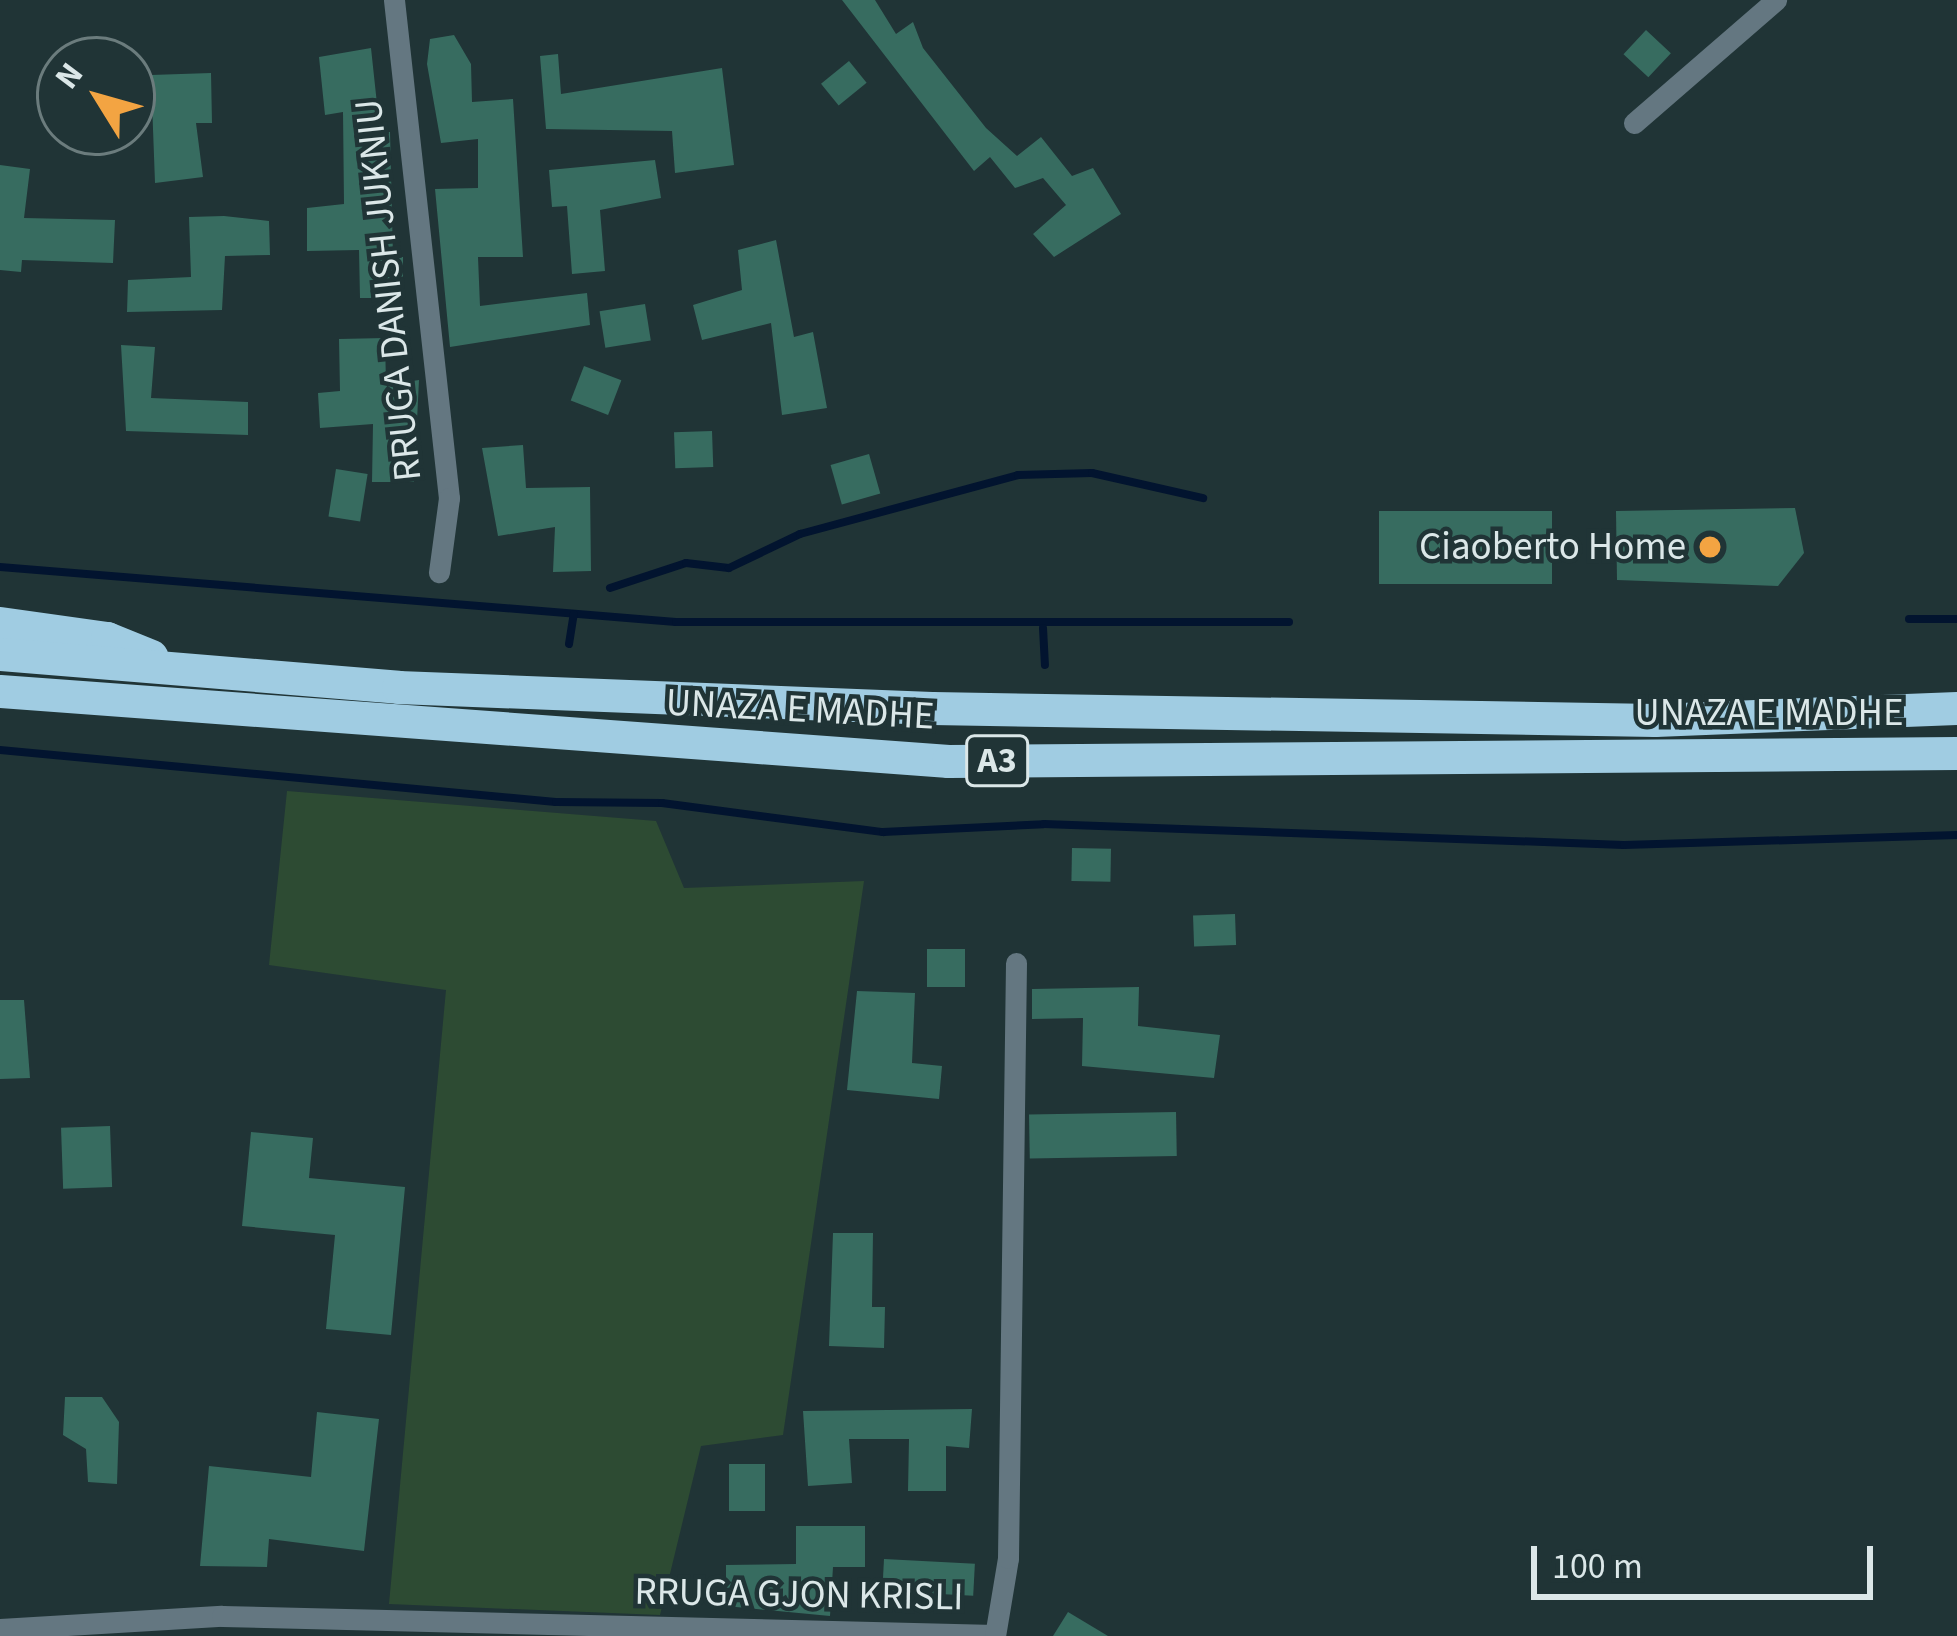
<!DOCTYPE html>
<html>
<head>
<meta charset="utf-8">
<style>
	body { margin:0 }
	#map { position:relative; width:1957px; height:1636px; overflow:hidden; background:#203436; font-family:"Source Sans 3",sans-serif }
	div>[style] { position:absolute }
	.green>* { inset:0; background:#2d4b33 }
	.stream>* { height:8px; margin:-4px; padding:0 4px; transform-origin:4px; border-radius:4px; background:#02142f }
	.building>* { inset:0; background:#376c60; transform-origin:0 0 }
	.minor>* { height:21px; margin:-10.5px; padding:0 10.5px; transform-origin:10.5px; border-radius:10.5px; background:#647781 }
	.trunk>* { height:33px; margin:-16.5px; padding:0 16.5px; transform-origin:16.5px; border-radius:16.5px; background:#a0cce2 }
	.dots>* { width:33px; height:33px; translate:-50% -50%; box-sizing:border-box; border:6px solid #203436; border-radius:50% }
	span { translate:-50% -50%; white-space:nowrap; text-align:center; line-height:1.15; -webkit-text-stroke:9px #203436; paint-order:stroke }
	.shield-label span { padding:3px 9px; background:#203436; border:3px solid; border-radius:9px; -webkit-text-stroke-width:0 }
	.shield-label { font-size:36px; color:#dbe7e8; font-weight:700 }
	.street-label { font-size:39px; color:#dbe7e8 }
	.poi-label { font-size:39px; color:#dbe7e8 }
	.right { translate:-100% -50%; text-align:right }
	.north { position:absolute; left:36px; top:36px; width:120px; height:120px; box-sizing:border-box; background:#203436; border:3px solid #6b7c7d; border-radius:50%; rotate:307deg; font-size:33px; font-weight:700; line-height:48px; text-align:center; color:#dbe7e8 }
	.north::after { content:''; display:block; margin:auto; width:42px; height:54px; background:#f3a442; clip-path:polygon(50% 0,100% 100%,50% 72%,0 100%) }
	.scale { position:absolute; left:1531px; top:1546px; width:342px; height:54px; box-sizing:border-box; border:6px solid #dbe7e8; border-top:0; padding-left:15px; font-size:36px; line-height:42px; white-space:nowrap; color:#dbe7e8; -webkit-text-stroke:9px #203436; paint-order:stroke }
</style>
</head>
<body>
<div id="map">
	<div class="green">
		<div style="clip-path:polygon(287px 791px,656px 821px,684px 888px,864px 881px,783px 1435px,701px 1446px,660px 1615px,389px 1604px,446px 990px,269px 965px)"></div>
	</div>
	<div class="stream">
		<div style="left:0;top:567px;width:678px;rotate:4.65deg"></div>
		<div style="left:676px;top:622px;width:613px"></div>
		<div style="left:610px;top:588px;width:80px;rotate:-18.2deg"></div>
		<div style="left:686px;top:563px;width:43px;rotate:6.6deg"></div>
		<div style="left:729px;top:568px;width:79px;rotate:-25.6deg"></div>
		<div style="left:800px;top:534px;width:226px;rotate:-15.1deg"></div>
		<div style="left:1018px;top:475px;width:74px;rotate:-1.5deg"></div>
		<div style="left:1092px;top:473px;width:114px;rotate:12.7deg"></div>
		<div style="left:1909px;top:619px;width:48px"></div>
		<div style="left:1043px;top:628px;width:37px;rotate:87deg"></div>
		<div style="left:569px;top:644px;width:30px;rotate:-81deg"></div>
		<div style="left:0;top:750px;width:558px;rotate:5.34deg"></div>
		<div style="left:556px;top:802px;width:106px;rotate:0.5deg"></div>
		<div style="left:662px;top:803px;width:223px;rotate:7.5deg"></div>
		<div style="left:883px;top:832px;width:161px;rotate:-2.8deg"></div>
		<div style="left:1044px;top:824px;width:580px;rotate:2.07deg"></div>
		<div style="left:1624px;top:845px;width:333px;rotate:-1.7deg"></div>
	</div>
	<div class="building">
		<div style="clip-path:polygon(842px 0,875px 0,896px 34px,913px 22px,923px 48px,986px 128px,1017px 156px,1041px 137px,1072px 176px,1093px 168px,1121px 214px,1054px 257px,1033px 234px,1066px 205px,1043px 178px,1015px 188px,990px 157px,974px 171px)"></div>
		<div style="left:1646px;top:30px;width:34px;height:33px;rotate:43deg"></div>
		<div style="clip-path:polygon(454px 35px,471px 64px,472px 102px,513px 99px,523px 257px,478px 257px,480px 306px,587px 293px,590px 325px,450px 347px,435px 189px,478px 188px,478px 139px,441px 143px,427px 64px,430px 39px)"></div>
		<div style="clip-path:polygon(371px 48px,380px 132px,390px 132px,393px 257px,403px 257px,403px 298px,360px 298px,359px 250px,307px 251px,307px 208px,344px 204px,343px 112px,325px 115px,319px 57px)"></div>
		<div style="clip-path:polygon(558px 54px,561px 94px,722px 68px,734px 165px,675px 173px,672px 131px,546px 129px,540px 56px)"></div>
		<div style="left:849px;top:61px;width:28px;height:36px;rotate:51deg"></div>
		<div style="clip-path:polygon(211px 73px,212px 123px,196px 123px,203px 177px,155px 183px,151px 75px)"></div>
		<div style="clip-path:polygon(655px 160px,661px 198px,600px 210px,605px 271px,572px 274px,567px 206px,552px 207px,549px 170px)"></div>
		<div style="clip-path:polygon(0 165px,30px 169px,24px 218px,115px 220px,113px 263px,22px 260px,21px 272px,0 270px)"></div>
		<div style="clip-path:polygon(224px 216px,269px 221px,270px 255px,225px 256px,222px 310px,127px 312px,128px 280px,191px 277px,189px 217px)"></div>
		<div style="clip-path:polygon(776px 240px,794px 337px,813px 332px,827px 408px,782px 415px,771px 323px,702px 340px,693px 305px,742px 290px,738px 250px)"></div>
		<div style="left:645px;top:304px;width:37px;height:46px;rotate:81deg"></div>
		<div style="clip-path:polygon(385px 338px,386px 385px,419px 380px,414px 482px,372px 482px,373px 424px,320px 428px,318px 393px,340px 391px,339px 339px)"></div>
		<div style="clip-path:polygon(121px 345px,155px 347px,151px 398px,248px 402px,248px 435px,126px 431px)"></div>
		<div style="left:584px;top:366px;width:40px;height:37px;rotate:21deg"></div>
		<div style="left:712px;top:431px;width:36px;height:38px;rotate:88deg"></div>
		<div style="clip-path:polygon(523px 445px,526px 488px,590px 487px,591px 571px,553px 572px,555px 527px,498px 536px,482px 448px)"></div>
		<div style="left:869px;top:454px;width:41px;height:40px;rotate:74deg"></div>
		<div style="left:336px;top:469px;width:32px;height:48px;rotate:9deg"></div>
		<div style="clip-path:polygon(1795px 508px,1804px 553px,1778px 586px,1617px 580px,1616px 511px)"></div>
		<div style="left:1379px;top:511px;width:173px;height:73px"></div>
		<div style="left:1072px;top:848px;width:39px;height:33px;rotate:1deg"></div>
		<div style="left:1235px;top:914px;width:31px;height:42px;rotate:88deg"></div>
		<div style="left:927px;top:949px;width:38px;height:38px"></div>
		<div style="clip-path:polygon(1139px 987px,1138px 1026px,1220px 1035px,1214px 1078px,1082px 1066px,1083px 1018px,1032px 1019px,1032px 989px)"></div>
		<div style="clip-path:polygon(857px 991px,915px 993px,912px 1063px,942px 1066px,939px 1099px,847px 1090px)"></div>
		<div style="clip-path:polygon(0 1000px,24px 1000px,30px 1078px,0 1079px)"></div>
		<div style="left:1176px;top:1112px;width:44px;height:147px;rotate:89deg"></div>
		<div style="left:110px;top:1126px;width:61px;height:49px;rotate:88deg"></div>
		<div style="clip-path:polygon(251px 1132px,313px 1138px,309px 1178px,405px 1187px,391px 1335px,326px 1329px,335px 1235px,242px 1226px)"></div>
		<div style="clip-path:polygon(833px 1233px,873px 1233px,872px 1307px,885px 1307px,884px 1348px,829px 1346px)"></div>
		<div style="clip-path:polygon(65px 1397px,102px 1397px,119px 1422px,117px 1484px,88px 1482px,86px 1449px,63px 1435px)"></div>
		<div style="clip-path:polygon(972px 1409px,969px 1448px,946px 1446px,946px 1491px,908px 1491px,909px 1439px,849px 1439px,852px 1483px,808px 1486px,803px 1411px)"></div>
		<div style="clip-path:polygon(317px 1412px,379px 1419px,364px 1551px,269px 1539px,267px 1567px,200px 1566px,209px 1466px,311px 1477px)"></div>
		<div style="left:765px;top:1464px;width:47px;height:36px;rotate:90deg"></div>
		<div style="clip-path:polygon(796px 1526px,865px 1526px,865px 1567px,833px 1567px,830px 1616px,726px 1606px,726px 1565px,796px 1564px)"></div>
		<div style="left:884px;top:1559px;width:91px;height:32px;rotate:3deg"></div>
		<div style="clip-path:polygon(1068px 1612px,1108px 1636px,1053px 1636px)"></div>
	</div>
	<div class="minor">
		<div style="left:394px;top:0;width:501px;rotate:83.7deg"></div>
		<div style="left:449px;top:498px;width:75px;rotate:97.7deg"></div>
		<div style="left:1634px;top:123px;width:188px;rotate:-40.9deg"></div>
		<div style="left:0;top:1629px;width:222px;rotate:-3.4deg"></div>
		<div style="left:222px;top:1616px;width:773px;rotate:1.41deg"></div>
		<div style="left:995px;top:1636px;width:79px;rotate:-80.5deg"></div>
		<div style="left:1008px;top:1558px;width:595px;rotate:-89.23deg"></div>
	</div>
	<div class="trunk">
		<div style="left:0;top:623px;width:108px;rotate:8deg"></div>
		<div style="left:107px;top:638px;width:48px;rotate:22.2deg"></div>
		<div style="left:0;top:654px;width:399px;rotate:4.7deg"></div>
		<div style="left:398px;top:687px;width:534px;rotate:2.25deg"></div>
		<div style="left:932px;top:708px;width:723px;rotate:0.95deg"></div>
		<div style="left:1655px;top:720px;width:302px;rotate:-2.3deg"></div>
		<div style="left:0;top:691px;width:951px;rotate:4.22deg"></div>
		<div style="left:948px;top:761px;width:1009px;rotate:-0.45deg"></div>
	</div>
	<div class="dots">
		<div style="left:1710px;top:547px;background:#f3a442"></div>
	</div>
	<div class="shield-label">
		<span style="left:997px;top:761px">A3</span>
	</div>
	<div class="street-label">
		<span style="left:389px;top:290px;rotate:-96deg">RRUGA DANISH JUKNIU</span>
		<span style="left:800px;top:710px;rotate:3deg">UNAZA E MADHE</span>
		<span style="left:1769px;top:713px">UNAZA E MADHE</span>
		<span style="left:799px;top:1595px;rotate:1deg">RRUGA GJON KRISLI</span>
	</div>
	<div class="poi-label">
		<span class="right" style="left:1686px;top:547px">Ciaoberto Home</span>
	</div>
	<div class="north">N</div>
	<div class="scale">100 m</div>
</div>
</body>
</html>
